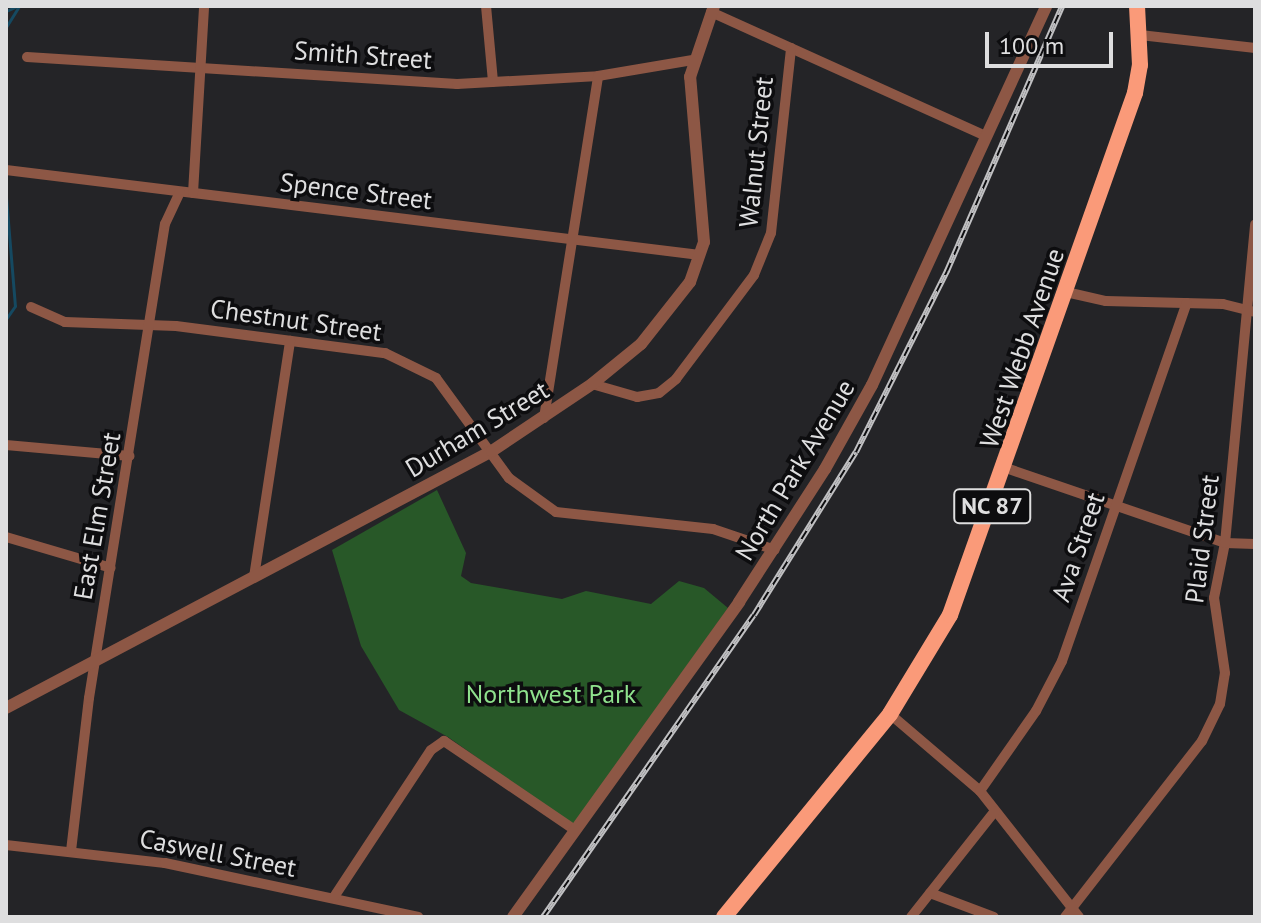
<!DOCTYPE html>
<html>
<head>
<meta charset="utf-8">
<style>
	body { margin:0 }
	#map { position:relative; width:1261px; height:923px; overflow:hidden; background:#242427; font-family:"PT Sans",sans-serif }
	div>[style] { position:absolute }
	.green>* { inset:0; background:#285828 }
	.stream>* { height:3px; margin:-1.5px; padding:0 1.5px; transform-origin:1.5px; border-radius:1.5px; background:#154961 }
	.minor>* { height:10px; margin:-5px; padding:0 5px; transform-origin:5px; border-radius:5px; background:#8d5745 }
	.tertiary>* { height:12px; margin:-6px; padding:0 6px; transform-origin:6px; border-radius:6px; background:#8d5745 }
	.trunk>* { height:16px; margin:-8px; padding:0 8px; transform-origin:8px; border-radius:8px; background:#fa9a79 }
	.rail>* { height:6px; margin-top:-3px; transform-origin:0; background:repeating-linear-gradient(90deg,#0d0d0f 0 9px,#c0c0c2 0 18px); box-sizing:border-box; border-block:2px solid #c0c0c2 }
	span { translate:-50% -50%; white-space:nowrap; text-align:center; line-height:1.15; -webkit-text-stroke:7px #0d0d0f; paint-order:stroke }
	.shield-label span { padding:2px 6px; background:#0d0d0f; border:2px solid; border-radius:6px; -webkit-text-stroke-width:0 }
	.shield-label { font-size:24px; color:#dededf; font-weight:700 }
	.street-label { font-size:26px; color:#dededf }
	.park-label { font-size:26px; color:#8fe28d }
	.frame { position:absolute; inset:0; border:8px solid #dededf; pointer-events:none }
	.scale { position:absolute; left:985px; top:32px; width:128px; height:36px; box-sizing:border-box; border:4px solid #dededf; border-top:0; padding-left:10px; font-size:24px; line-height:28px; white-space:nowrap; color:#dededf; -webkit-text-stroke:6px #0d0d0f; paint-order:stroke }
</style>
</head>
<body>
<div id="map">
	<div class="green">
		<div style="clip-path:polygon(437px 490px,466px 553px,461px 576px,471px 583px,562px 599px,586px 591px,651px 604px,679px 581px,704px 588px,728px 608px,573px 825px,448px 737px,399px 710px,361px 646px,332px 550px)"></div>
	</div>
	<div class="stream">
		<div style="left:6px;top:11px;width:12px;rotate:-24deg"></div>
		<div style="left:6px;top:27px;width:25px;rotate:-58deg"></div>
		<div style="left:6px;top:197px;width:109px;rotate:85.3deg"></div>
		<div style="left:15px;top:306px;width:16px;rotate:125deg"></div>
	</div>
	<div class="minor">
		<div style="left:486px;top:6px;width:76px;rotate:84.7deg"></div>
		<div style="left:711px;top:12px;width:299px;rotate:24.3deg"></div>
		<div style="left:1140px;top:35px;width:116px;rotate:6.4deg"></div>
		<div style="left:27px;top:57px;width:431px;rotate:3.6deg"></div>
		<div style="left:457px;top:84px;width:141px;rotate:-3.2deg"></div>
		<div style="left:598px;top:76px;width:96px;rotate:-9.6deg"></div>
		<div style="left:6px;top:170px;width:699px;rotate:6.98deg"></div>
		<div style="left:193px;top:193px;width:187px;rotate:-86.6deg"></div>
		<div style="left:1066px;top:292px;width:41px;rotate:12.7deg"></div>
		<div style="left:1106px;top:301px;width:117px;rotate:1.5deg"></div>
		<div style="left:1223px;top:304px;width:33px;rotate:14deg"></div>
		<div style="left:31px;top:307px;width:37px;rotate:24deg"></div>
		<div style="left:65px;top:322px;width:111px;rotate:2.1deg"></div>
		<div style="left:176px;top:326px;width:211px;rotate:7.4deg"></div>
		<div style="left:385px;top:353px;width:57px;rotate:26.1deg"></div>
		<div style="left:436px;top:378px;width:124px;rotate:53.9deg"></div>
		<div style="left:509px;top:478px;width:58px;rotate:35.9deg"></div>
		<div style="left:556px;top:512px;width:158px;rotate:6.2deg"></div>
		<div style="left:713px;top:529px;width:65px;rotate:18.7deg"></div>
		<div style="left:592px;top:384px;width:47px;rotate:16.1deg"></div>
		<div style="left:637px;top:397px;width:22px;rotate:-10deg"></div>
		<div style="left:659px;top:393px;width:22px;rotate:-39deg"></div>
		<div style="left:676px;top:379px;width:130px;rotate:-53.1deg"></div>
		<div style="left:754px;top:275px;width:45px;rotate:-68deg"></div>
		<div style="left:771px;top:233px;width:186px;rotate:-83.8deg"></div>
		<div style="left:544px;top:418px;width:346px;rotate:-81deg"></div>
		<div style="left:6px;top:445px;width:124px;rotate:5.1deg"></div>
		<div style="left:1006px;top:468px;width:231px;rotate:18.9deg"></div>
		<div style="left:1225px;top:543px;width:30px;rotate:2deg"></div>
		<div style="left:6px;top:537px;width:109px;rotate:16.4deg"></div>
		<div style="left:254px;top:577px;width:239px;rotate:-81.3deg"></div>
		<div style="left:890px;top:714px;width:118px;rotate:40.5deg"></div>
		<div style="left:980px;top:791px;width:160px;rotate:51.8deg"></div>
		<div style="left:980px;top:791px;width:98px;rotate:-55deg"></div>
		<div style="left:1036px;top:711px;width:56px;rotate:-62.5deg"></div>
		<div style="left:1062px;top:661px;width:379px;rotate:-70.8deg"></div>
		<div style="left:6px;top:845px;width:160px;rotate:6.5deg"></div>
		<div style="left:165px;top:863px;width:259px;rotate:12deg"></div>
		<div style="left:71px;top:851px;width:154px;rotate:-83.3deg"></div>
		<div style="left:89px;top:698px;width:480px;rotate:-80.9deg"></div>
		<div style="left:165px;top:224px;width:35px;rotate:-65deg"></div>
		<div style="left:930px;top:893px;width:68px;rotate:20.6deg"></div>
		<div style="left:334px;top:897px;width:176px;rotate:-56.6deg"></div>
		<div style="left:431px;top:750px;width:16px;rotate:-35deg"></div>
		<div style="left:444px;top:741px;width:158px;rotate:34.2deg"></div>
		<div style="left:911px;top:917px;width:135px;rotate:-51.6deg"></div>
		<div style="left:1065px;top:917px;width:223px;rotate:-52.1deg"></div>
		<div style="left:1202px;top:741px;width:41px;rotate:-64.1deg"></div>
		<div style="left:1220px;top:704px;width:31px;rotate:-81deg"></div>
		<div style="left:1225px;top:673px;width:76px;rotate:-98.3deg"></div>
		<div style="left:1214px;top:598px;width:56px;rotate:-78.7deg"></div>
		<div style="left:1225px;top:543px;width:320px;rotate:-84.6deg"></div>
	</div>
	<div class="tertiary">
		<div style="left:6px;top:708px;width:550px;rotate:-27.87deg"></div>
		<div style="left:492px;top:451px;width:120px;rotate:-33.8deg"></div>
		<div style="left:592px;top:384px;width:63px;rotate:-39.2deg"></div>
		<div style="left:641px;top:344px;width:79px;rotate:-51.7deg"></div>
		<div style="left:690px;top:282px;width:42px;rotate:-70.7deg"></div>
		<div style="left:704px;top:242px;width:166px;rotate:-94.8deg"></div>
		<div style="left:690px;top:77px;width:75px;rotate:-71.3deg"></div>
		<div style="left:513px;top:917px;width:388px;rotate:-54.3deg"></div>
		<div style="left:739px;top:602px;width:158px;rotate:-57.1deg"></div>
		<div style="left:825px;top:469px;width:96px;rotate:-60.8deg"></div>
		<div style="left:872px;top:385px;width:417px;rotate:-65.3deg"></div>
	</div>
	<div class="trunk">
		<div style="left:724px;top:917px;width:262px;rotate:-50.7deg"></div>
		<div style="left:890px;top:714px;width:116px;rotate:-58.8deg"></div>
		<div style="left:950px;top:615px;width:554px;rotate:-70.49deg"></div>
		<div style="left:1135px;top:93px;width:28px;rotate:-80deg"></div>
		<div style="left:1140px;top:65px;width:59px;rotate:-92.9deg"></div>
	</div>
	<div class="rail">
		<div style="left:543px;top:917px;width:368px;rotate:-55.1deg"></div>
		<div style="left:754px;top:615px;width:192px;rotate:-58deg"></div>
		<div style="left:856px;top:452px;width:203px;rotate:-63.3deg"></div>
		<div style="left:947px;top:271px;width:289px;rotate:-66.5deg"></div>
	</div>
	<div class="shield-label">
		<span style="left:992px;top:506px">NC 87</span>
	</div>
	<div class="street-label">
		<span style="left:363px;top:55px;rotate:4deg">Smith Street</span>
		<span style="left:756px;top:152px;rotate:-84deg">Walnut Street</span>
		<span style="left:356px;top:191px;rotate:7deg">Spence Street</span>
		<span style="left:296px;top:320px;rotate:8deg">Chestnut Street</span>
		<span style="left:1022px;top:348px;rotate:-71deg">West Webb Avenue</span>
		<span style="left:477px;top:429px;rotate:-31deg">Durham Street</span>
		<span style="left:795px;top:470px;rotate:-59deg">North Park Avenue</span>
		<span style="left:97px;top:516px;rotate:-80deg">East Elm Street</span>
		<span style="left:1202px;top:539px;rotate:-83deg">Plaid Street</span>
		<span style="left:1078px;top:547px;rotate:-71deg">Ava Street</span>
		<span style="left:218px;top:853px;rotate:11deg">Caswell Street</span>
	</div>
	<div class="park-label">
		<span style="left:551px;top:694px">Northwest Park</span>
	</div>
	<div class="frame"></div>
	<div class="scale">100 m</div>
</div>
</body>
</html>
